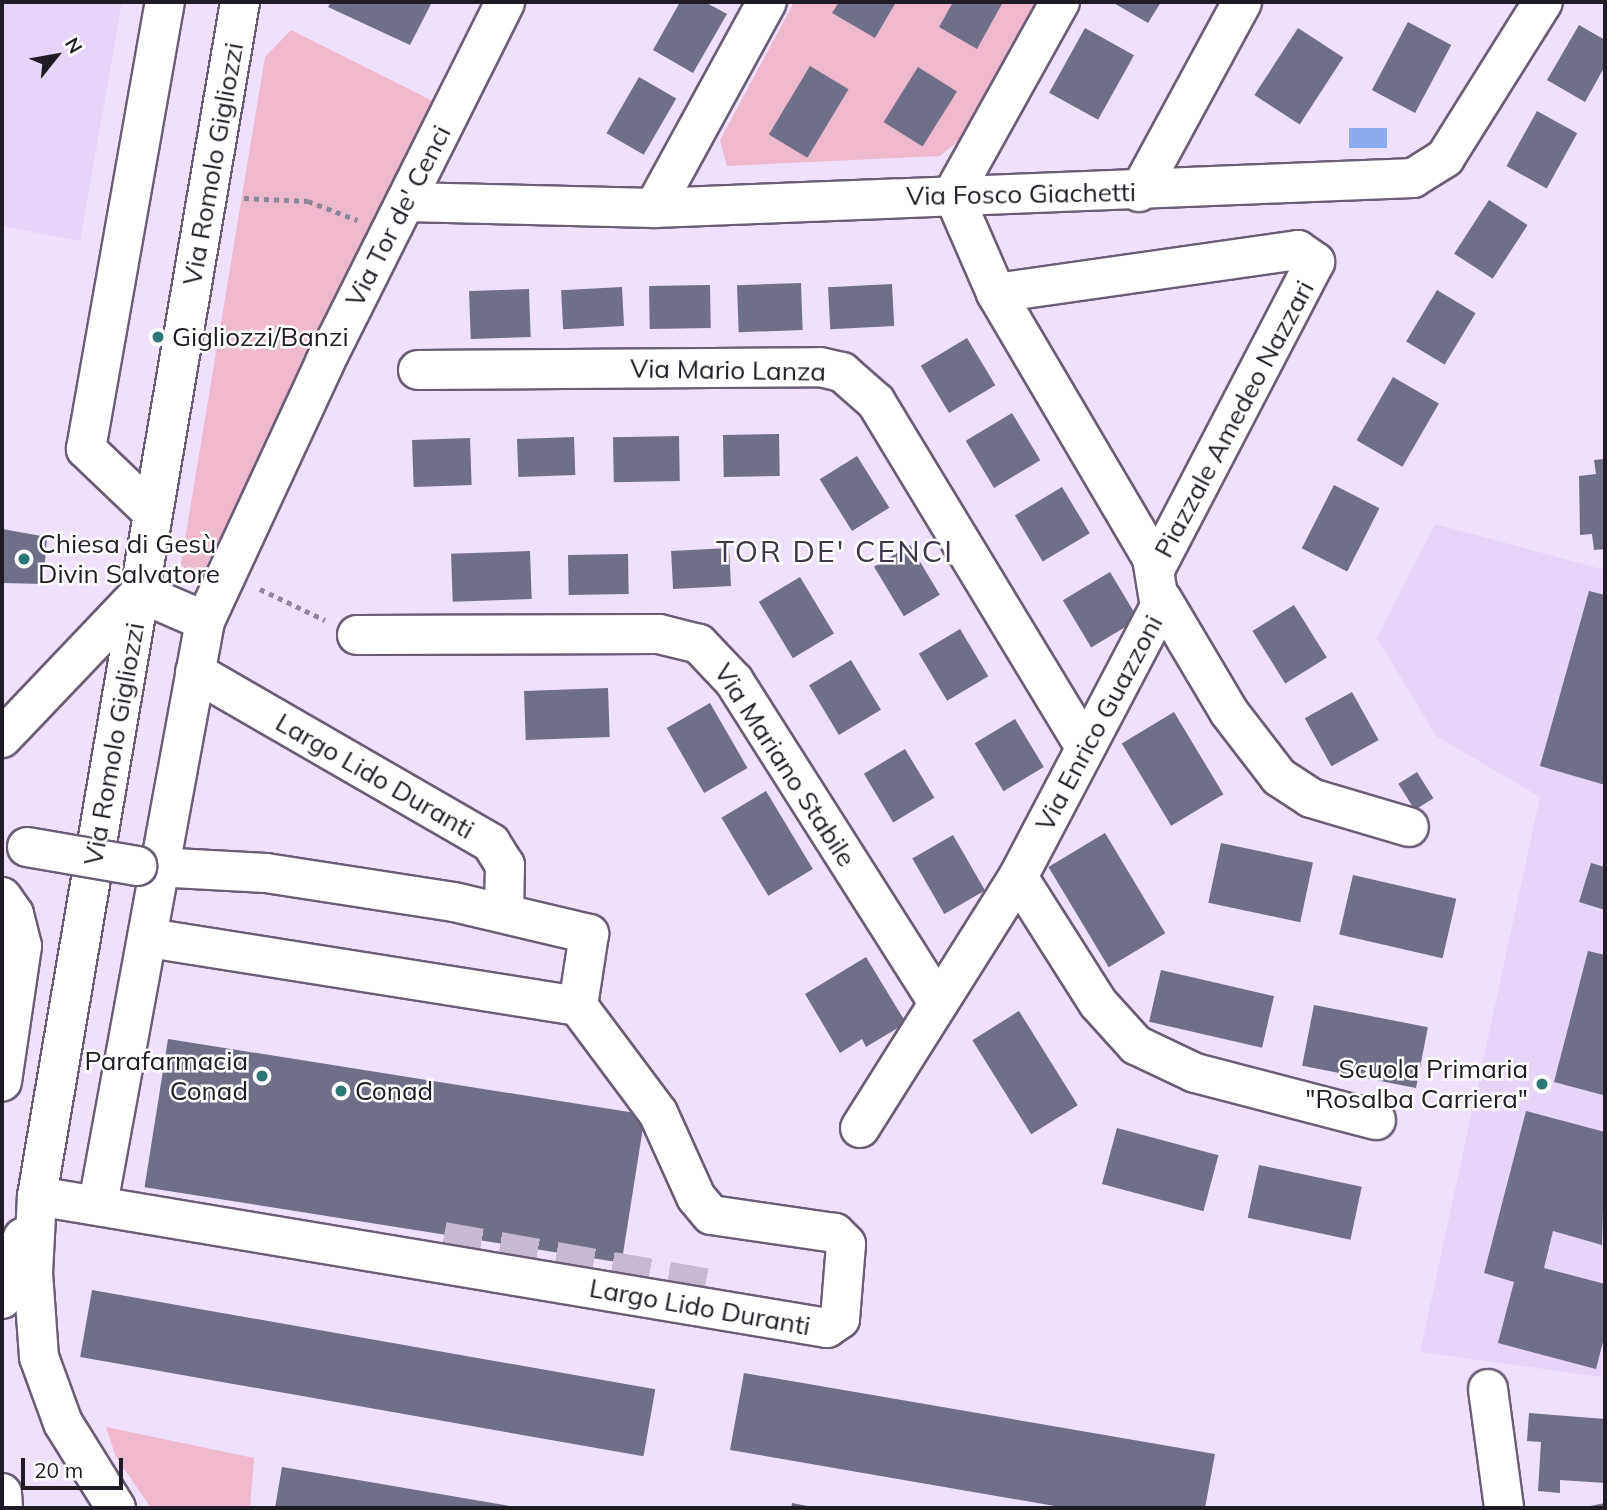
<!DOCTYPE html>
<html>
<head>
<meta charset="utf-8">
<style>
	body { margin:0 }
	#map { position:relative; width:1607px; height:1510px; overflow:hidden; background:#efe1fc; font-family:Mulish,sans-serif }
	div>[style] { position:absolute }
	.built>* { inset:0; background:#e6d5f6 }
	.green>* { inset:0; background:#eeb9cc }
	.water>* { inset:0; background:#89abed; transform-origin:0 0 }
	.building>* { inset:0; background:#6f6f88; transform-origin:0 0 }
	.minor-tunnel>* { height:38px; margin-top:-19px; transform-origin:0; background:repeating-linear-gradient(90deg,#c6b9d1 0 38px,transparent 0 57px) }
	.path>* { height:4.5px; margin-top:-2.25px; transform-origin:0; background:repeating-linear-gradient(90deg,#908699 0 5px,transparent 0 10px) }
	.roads { filter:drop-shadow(2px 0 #6a5e75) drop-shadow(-2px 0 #6a5e75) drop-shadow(0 2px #6a5e75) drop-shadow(0 -2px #6a5e75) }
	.minor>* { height:38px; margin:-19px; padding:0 19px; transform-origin:19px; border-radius:19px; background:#fff }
	.bridges { filter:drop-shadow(2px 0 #6a5e75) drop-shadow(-2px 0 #6a5e75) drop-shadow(0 2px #6a5e75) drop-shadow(0 -2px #6a5e75) }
	.minor-bridge>* { height:38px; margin:-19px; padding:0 19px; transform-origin:19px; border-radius:19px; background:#fff }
	.dots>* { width:19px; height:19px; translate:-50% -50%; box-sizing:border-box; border:4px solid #fff; border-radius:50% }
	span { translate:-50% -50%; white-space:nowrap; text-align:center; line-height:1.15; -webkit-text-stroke:5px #fff; paint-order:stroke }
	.street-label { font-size:26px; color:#201b24 }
	.poi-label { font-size:26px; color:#201b24 }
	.left { translate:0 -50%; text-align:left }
	.right { translate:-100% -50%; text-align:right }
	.quarter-label { font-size:30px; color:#3f3449; letter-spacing:2px }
	.frame { position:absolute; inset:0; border:4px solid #201b24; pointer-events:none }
	.north { position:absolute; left:21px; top:21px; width:70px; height:70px; -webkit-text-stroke:5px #fff; paint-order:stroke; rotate:59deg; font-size:19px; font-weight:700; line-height:28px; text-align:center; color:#201b24 }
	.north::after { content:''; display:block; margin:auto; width:24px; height:32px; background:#201b24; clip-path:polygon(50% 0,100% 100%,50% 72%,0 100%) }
	.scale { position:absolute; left:21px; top:1458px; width:102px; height:32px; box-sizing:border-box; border:4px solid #201b24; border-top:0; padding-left:9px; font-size:21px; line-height:24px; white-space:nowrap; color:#201b24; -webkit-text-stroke:5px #fff; paint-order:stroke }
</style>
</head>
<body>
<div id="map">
	<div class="built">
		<div style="clip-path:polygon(2px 2px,122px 2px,80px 241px,2px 226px)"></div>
		<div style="clip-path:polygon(1435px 524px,1605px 570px,1601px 1377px,1420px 1352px,1540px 797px,1436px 736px,1377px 638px)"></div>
	</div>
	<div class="green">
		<div style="clip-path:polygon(794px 2px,1048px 2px,973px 129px,940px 156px,727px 166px,720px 140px)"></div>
		<div style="clip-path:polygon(291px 30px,437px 103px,202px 574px,192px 580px,181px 564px,265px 57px)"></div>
		<div style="clip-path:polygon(106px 1427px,254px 1458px,250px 1508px,151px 1508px,116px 1457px)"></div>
	</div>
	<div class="water">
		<div style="left:1387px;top:128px;width:20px;height:38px;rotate:90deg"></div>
	</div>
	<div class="building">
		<div style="clip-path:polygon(331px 2px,432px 2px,410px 45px,328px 7px)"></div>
		<div style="clip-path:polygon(680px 2px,705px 2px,727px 14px,693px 73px,653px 50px)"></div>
		<div style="clip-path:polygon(839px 2px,896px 2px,875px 38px,832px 13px)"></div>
		<div style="clip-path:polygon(953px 2px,1003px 2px,977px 49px,939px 27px)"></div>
		<div style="clip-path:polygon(1112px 2px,1161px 2px,1148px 23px)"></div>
		<div style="left:1408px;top:22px;width:49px;height:77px;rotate:28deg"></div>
		<div style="clip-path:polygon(1579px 25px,1605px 40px,1605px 66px,1585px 102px,1547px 80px)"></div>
		<div style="left:1085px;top:28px;width:56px;height:74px;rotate:29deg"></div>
		<div style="left:1298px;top:28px;width:54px;height:80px;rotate:33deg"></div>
		<div style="left:810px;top:66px;width:45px;height:80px;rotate:31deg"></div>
		<div style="left:918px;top:67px;width:46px;height:65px;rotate:32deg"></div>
		<div style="left:639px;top:77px;width:43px;height:65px;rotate:30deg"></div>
		<div style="left:1537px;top:111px;width:46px;height:63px;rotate:29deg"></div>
		<div style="left:1489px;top:200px;width:46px;height:64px;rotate:33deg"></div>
		<div style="left:801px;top:283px;width:47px;height:64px;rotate:88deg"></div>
		<div style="left:892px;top:284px;width:42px;height:64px;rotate:87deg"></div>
		<div style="left:710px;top:285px;width:43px;height:61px;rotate:89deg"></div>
		<div style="left:622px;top:287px;width:39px;height:61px;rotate:87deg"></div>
		<div style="left:529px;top:289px;width:48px;height:60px;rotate:88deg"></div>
		<div style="left:1437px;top:290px;width:45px;height:60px;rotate:31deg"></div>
		<div style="left:967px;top:338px;width:55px;height:54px;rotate:59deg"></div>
		<div style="left:1393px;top:377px;width:53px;height:73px;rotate:30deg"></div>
		<div style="left:1012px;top:413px;width:55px;height:54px;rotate:59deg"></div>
		<div style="left:779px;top:434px;width:42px;height:56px;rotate:89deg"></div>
		<div style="left:679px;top:436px;width:45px;height:66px;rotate:89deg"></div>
		<div style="left:574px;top:437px;width:38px;height:57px;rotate:88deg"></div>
		<div style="left:470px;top:438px;width:47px;height:58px;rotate:88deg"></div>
		<div style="left:857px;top:456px;width:61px;height:44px;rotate:58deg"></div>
		<div style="clip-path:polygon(1605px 459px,1605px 549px,1594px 550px,1592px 534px,1580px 535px,1579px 476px,1596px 474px,1594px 460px)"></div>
		<div style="left:1334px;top:485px;width:51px;height:71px;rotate:27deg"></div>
		<div style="left:1062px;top:487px;width:54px;height:55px;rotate:59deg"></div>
		<div style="clip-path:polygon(2px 529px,47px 537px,43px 584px,2px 583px)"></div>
		<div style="left:910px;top:545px;width:58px;height:42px;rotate:59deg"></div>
		<div style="left:729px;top:548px;width:38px;height:58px;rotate:87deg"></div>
		<div style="left:530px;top:551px;width:48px;height:79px;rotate:88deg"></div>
		<div style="left:628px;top:554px;width:40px;height:60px;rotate:89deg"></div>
		<div style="left:1110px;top:572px;width:55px;height:55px;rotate:59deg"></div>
		<div style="left:800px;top:577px;width:66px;height:48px;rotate:59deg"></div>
		<div style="clip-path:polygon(1589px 591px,1605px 595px,1605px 785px,1540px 766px)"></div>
		<div style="left:1294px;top:605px;width:62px;height:49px;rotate:58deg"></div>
		<div style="left:960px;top:629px;width:55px;height:48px;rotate:59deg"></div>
		<div style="left:851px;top:660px;width:58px;height:49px;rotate:59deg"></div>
		<div style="left:608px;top:688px;width:49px;height:84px;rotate:88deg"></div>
		<div style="left:1352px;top:692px;width:55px;height:54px;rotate:61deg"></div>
		<div style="left:710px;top:703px;width:75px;height:50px;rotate:60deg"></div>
		<div style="left:1174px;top:712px;width:96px;height:61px;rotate:59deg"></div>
		<div style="left:1015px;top:719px;width:56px;height:47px;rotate:59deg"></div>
		<div style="left:905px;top:749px;width:57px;height:48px;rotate:59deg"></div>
		<div style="left:1417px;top:772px;width:31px;height:22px;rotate:58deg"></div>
		<div style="left:766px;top:791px;width:91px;height:52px;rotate:59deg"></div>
		<div style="left:1105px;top:833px;width:117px;height:66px;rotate:59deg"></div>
		<div style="left:953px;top:835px;width:64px;height:47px;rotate:60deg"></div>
		<div style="left:1221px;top:843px;width:94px;height:61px;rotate:12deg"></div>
		<div style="clip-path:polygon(1591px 863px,1605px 867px,1605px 910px,1579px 902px)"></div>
		<div style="left:1353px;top:875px;width:106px;height:61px;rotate:13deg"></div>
		<div style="clip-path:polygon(1588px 951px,1605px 955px,1603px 1095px,1554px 1082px)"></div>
		<div style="clip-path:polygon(866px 957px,906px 1023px,866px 1047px,862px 1039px,840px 1053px,805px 994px)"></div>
		<div style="left:1161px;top:970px;width:116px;height:53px;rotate:13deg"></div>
		<div style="left:1314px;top:1005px;width:116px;height:62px;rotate:11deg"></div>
		<div style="left:1019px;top:1011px;width:111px;height:55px;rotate:58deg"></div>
		<div style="left:168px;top:1039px;width:483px;height:150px;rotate:9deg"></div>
		<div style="clip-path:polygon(1526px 1111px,1605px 1132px,1602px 1245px,1553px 1231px,1544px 1268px,1605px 1284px,1605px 1334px,1596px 1369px,1498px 1343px,1514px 1282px,1484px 1273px)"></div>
		<div style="left:1117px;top:1128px;width:105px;height:58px;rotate:15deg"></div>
		<div style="left:1259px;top:1165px;width:105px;height:54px;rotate:12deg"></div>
		<div style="left:92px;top:1290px;width:572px;height:68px;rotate:10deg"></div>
		<div style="clip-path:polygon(744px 1373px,1215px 1454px,1205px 1508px,1066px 1508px,730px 1450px)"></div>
		<div style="clip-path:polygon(1529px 1413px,1605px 1419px,1605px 1483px,1560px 1480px,1560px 1493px,1538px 1491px,1541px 1442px,1527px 1441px)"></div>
		<div style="clip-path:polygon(282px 1467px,516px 1507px,516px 1508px,275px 1508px)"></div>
		<div style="clip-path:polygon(792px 1503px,813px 1507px,813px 1508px,791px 1508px)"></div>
		<div style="clip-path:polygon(1605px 1503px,1605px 1508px,1585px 1508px,1585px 1507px)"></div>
	</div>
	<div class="minor-tunnel">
		<div style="left:443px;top:1241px;width:276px;rotate:10deg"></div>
	</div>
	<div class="path">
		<div style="left:244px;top:198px;width:64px;rotate:2.7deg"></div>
		<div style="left:308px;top:201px;width:53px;rotate:21.2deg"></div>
		<div style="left:260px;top:589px;width:72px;rotate:25.5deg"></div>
	</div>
	<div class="roads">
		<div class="minor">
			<div style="left:1139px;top:192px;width:216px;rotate:-61.5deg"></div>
			<div style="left:406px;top:202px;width:248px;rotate:1.4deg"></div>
			<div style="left:654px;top:208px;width:760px;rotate:-2.26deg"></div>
			<div style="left:1413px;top:178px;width:38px;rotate:-32deg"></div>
			<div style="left:1445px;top:158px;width:184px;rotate:-57.9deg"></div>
			<div style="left:654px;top:208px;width:235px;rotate:-61.3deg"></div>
			<div style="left:996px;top:293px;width:305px;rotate:-8.1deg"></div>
			<div style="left:1298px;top:250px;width:21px;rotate:35deg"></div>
			<div style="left:1315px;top:262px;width:345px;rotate:117.5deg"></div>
			<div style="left:418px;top:370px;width:402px;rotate:-0.4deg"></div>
			<div style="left:820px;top:367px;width:23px;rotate:13deg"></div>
			<div style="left:842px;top:372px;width:45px;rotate:41.4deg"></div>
			<div style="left:876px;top:402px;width:403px;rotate:58.8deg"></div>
			<div style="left:153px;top:513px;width:93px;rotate:-136.3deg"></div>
			<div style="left:86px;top:449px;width:454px;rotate:-80deg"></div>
			<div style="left:1162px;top:599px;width:131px;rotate:59.3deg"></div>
			<div style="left:1229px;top:712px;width:82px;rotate:52.4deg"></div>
			<div style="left:1279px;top:777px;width:38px;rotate:33deg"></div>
			<div style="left:1311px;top:798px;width:102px;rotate:16.5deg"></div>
			<div style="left:205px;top:621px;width:285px;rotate:-65.1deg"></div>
			<div style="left:325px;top:362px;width:402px;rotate:-63.4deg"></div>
			<div style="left:357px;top:635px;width:302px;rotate:-0.2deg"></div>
			<div style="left:659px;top:634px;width:41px;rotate:14deg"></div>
			<div style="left:699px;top:644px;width:51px;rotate:46.6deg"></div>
			<div style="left:734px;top:681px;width:381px;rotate:57.6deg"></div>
			<div style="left:195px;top:672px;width:342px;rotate:30deg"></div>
			<div style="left:491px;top:843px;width:26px;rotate:58deg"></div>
			<div style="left:505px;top:865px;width:47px;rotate:91.2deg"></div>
			<div style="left:2px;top:738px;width:200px;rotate:-46.4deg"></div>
			<div style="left:137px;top:866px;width:129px;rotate:3.1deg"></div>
			<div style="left:266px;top:873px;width:190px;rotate:8.8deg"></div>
			<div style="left:454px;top:902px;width:139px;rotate:13.3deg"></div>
			<div style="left:589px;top:934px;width:73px;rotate:98.7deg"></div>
			<div style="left:1018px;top:877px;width:149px;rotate:57.6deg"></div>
			<div style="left:1098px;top:1003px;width:57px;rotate:47.9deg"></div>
			<div style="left:1136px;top:1045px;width:65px;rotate:25.4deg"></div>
			<div style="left:1195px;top:1073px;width:187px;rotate:14.6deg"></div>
			<div style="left:2px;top:897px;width:21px;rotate:55deg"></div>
			<div style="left:14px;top:914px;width:33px;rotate:76deg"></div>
			<div style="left:22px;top:946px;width:137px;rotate:98.4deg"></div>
			<div style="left:860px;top:1128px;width:297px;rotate:-57.8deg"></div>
			<div style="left:1018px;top:877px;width:305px;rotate:-62.3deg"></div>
			<div style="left:1160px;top:607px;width:50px;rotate:-99.3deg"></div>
			<div style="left:1152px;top:558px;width:308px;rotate:-120.5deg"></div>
			<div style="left:996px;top:293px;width:108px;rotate:-113.5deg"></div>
			<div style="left:953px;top:194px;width:220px;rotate:-60.9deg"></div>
			<div style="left:37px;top:1196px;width:801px;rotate:9.49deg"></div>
			<div style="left:827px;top:1328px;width:16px;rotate:-35deg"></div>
			<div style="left:840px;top:1319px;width:75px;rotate:-85.4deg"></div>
			<div style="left:846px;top:1244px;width:16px;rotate:-135deg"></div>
			<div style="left:835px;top:1233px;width:125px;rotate:-171.7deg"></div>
			<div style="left:711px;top:1215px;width:23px;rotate:-130deg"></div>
			<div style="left:696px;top:1197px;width:92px;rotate:-114.3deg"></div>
			<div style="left:658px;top:1113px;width:134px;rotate:-126.8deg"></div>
			<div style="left:578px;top:1006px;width:436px;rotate:-171deg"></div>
			<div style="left:98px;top:1204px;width:593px;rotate:-79.6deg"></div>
			<div style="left:205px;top:621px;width:71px;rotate:-156.7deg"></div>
			<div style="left:2px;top:1299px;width:65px;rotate:-71.3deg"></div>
			<div style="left:1488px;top:1389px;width:120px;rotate:82.3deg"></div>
			<div style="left:2px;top:1493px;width:15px;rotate:86deg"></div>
			<div style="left:116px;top:1508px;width:100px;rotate:-121.9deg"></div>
			<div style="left:63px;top:1423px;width:70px;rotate:-110deg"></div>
			<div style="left:39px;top:1357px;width:84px;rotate:-94.1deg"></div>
			<div style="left:33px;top:1273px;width:77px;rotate:-87deg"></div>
			<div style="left:37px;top:1196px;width:1211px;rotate:-80.35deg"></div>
		</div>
	</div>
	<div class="bridges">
		<div class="minor-bridge">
			<div style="left:27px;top:847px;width:112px;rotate:9.8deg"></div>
		</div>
	</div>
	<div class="dots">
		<div style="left:158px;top:337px;background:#2d7776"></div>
		<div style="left:24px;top:559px;background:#2d7776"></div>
		<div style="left:262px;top:1076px;background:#2d7776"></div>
		<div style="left:1542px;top:1084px;background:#2d7776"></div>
		<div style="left:341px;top:1091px;background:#2d7776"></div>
	</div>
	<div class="street-label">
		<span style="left:213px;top:164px;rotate:-80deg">Via Romolo Gigliozzi</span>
		<span style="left:1021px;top:194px;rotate:-1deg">Via Fosco Giachetti</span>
		<span style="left:398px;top:216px;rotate:-63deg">Via Tor de' Cenci</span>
		<span style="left:728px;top:370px;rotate:1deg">Via Mario Lanza</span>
		<span style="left:1234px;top:419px;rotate:-62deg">Piazzale Amedeo Nazzari</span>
		<span style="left:1099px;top:723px;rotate:-62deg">Via Enrico Guazzoni</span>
		<span style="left:114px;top:744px;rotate:-80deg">Via Romolo Gigliozzi</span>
		<span style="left:785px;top:765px;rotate:57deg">Via Mariano Stabile</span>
		<span style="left:375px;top:776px;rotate:30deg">Largo Lido Duranti</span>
		<span style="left:700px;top:1307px;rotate:10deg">Largo Lido Duranti</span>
	</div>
	<div class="poi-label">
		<span class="left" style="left:172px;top:337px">Gigliozzi/Banzi</span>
		<span class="left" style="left:38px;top:559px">Chiesa di Gesù<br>Divin Salvatore</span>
		<span class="right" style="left:248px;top:1076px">Parafarmacia<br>Conad</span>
		<span class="right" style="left:1528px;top:1084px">Scuola Primaria<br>"Rosalba Carriera"</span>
		<span class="left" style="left:355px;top:1091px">Conad</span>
	</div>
	<div class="quarter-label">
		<span style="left:835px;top:551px">TOR DE' CENCI</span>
	</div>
	<div class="frame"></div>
	<div class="north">N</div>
	<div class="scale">20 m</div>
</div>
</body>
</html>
